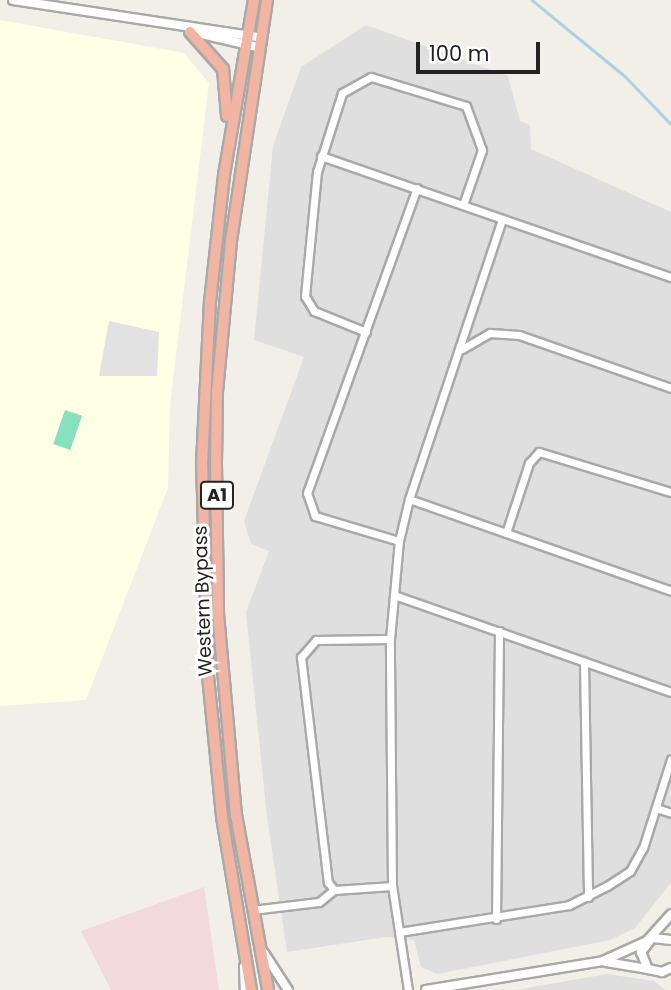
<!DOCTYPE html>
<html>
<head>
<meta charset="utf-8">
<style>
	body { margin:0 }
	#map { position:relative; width:671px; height:990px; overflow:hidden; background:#f2efe9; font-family:Poppins,sans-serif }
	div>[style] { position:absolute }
	.residential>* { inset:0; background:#e0dfdf }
	.commercial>* { inset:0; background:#f2dad9 }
	.education>* { inset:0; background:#ffffe5 }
	.pitch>* { inset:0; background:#88e0be; transform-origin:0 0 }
	.parking>* { inset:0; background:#e2e2e2 }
	.stream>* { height:2.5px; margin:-1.25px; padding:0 1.25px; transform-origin:1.25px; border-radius:1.25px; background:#aad3df }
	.roads { filter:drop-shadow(2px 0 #a9a9a9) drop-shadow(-2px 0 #a9a9a9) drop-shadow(0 2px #a9a9a9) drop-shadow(0 -2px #a9a9a9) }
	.minor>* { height:7px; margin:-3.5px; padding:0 3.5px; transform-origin:3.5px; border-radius:3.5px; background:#fff }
	.tertiary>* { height:8px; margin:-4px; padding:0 4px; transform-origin:4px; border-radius:4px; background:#fff }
	.trunk>* { height:10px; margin:-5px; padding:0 5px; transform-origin:5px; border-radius:5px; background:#f2b4a3 }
	span { translate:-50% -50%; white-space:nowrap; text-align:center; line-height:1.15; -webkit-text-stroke:6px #fff; paint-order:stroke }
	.shield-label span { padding:2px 5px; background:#fff; border:2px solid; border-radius:5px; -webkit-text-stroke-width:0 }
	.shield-label { font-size:18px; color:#222; font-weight:700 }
	.street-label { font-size:19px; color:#222 }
	.scale { position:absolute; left:416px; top:42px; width:124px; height:32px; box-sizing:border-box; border:4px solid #222; border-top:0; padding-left:9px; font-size:21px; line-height:24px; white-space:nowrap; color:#222; -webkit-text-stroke:5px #fff; paint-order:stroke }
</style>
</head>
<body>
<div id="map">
	<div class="residential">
		<div style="clip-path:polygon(366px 25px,508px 76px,520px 121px,530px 125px,531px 149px,671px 212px,671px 883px,635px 928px,610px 940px,437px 974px,421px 967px,414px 940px,386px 937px,287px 952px,267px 817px,246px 612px,269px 551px,251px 544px,244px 521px,304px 357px,254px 340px,273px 146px,301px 67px)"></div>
		<div style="clip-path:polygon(607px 974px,654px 981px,665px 990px,515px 990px)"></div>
	</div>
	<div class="commercial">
		<div style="clip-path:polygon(204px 887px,219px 990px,111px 990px,81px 931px)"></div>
	</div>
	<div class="education">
		<div style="clip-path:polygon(0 20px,184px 53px,209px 83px,170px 404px,168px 488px,86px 700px,0 706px)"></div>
	</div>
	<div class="pitch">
		<div style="left:65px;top:410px;width:18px;height:36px;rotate:19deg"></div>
	</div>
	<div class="parking">
		<div style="clip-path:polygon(109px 321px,159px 332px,157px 376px,99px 376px)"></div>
	</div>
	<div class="stream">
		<div style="left:532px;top:0;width:120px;rotate:39.3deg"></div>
		<div style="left:625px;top:76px;width:66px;rotate:46.2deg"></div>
	</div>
	<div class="roads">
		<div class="minor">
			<div style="left:321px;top:156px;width:370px;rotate:19.1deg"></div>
			<div style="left:366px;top:332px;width:56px;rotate:-158deg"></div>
			<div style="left:314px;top:311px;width:17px;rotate:-121deg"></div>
			<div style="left:305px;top:296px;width:125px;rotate:-84.5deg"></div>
			<div style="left:317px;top:172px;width:83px;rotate:-72.4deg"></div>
			<div style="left:342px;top:93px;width:33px;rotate:-29deg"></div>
			<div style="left:371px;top:77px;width:99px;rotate:17deg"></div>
			<div style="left:466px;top:106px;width:47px;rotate:70deg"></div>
			<div style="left:482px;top:150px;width:58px;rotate:109.1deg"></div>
			<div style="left:462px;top:349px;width:32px;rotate:-30deg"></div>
			<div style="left:490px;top:333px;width:29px;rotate:4deg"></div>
			<div style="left:519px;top:335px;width:161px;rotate:19.2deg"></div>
			<div style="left:409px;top:499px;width:278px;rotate:19.3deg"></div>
			<div style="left:506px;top:533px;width:74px;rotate:-71.8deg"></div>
			<div style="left:529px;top:463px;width:15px;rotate:-48deg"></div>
			<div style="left:539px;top:452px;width:138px;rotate:16.9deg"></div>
			<div style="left:399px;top:541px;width:88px;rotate:-163.4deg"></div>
			<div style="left:315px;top:516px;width:24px;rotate:-109deg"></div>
			<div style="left:307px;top:493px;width:324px;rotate:-70.2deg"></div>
			<div style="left:394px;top:595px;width:293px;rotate:19.3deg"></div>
			<div style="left:390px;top:639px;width:74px;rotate:179.2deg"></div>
			<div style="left:316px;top:640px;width:23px;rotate:131deg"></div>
			<div style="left:301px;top:657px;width:227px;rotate:83.2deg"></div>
			<div style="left:328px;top:882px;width:10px;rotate:53deg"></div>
			<div style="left:334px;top:890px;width:58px;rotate:-3.9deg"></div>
			<div style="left:584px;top:663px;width:234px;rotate:89deg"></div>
			<div style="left:656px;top:808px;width:16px;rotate:18deg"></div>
			<div style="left:252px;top:910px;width:67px;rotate:-6.8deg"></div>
			<div style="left:319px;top:902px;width:19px;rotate:-39deg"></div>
			<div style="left:496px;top:919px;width:288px;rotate:-89.4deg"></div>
			<div style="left:399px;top:932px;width:172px;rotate:-9deg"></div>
			<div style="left:569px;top:905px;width:42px;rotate:-26.6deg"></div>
			<div style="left:607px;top:886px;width:27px;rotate:-33deg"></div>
			<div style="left:630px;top:871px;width:26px;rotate:-61deg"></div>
			<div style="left:643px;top:848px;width:93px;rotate:-72.5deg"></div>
			<div style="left:243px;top:966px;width:24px;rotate:88deg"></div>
			<div style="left:408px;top:990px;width:105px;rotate:-98.7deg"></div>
			<div style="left:392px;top:886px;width:247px;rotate:-90.5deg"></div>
			<div style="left:390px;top:639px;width:98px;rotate:-84.8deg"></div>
			<div style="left:399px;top:541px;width:43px;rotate:-76.6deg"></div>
			<div style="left:409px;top:499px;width:294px;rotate:-71.6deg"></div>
		</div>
		<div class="tertiary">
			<div style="left:13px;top:0;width:249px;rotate:8.6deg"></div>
			<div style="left:189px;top:31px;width:70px;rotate:13.2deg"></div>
			<div style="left:671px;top:940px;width:19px;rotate:-174deg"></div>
			<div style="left:652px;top:938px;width:18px;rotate:128deg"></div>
			<div style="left:641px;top:952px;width:18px;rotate:68deg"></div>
			<div style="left:648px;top:969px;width:14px;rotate:12deg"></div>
			<div style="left:662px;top:972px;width:10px;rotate:-24deg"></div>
			<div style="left:264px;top:953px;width:44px;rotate:57deg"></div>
			<div style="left:606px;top:962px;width:43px;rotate:9.5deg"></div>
			<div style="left:426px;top:990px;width:179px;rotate:-9.3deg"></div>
			<div style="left:603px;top:961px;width:48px;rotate:-24.4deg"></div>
			<div style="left:647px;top:941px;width:36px;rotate:-48deg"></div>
		</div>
		<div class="trunk">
			<div style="left:267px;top:0;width:244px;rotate:98.5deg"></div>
			<div style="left:231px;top:241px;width:151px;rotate:95.3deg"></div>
			<div style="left:217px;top:391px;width:73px;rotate:90.8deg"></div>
			<div style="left:216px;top:464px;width:150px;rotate:89.2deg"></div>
			<div style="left:218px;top:614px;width:202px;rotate:84.9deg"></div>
			<div style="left:236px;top:815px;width:178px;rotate:79.6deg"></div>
			<div style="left:190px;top:32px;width:50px;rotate:48.3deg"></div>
			<div style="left:223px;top:69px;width:47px;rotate:85.1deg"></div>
			<div style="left:251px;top:990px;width:176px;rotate:-99.5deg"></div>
			<div style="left:222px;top:816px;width:142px;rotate:-95.7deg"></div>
			<div style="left:208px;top:675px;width:211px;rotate:-91.6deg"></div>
			<div style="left:202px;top:464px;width:162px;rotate:-87.2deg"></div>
			<div style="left:210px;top:302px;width:128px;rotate:-83.7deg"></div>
			<div style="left:224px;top:175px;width:178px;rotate:-80.3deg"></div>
		</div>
	</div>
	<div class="shield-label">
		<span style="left:217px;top:495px">A1</span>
	</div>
	<div class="street-label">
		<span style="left:203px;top:601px;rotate:-92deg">Western Bypass</span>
	</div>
	<div class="scale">100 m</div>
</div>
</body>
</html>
